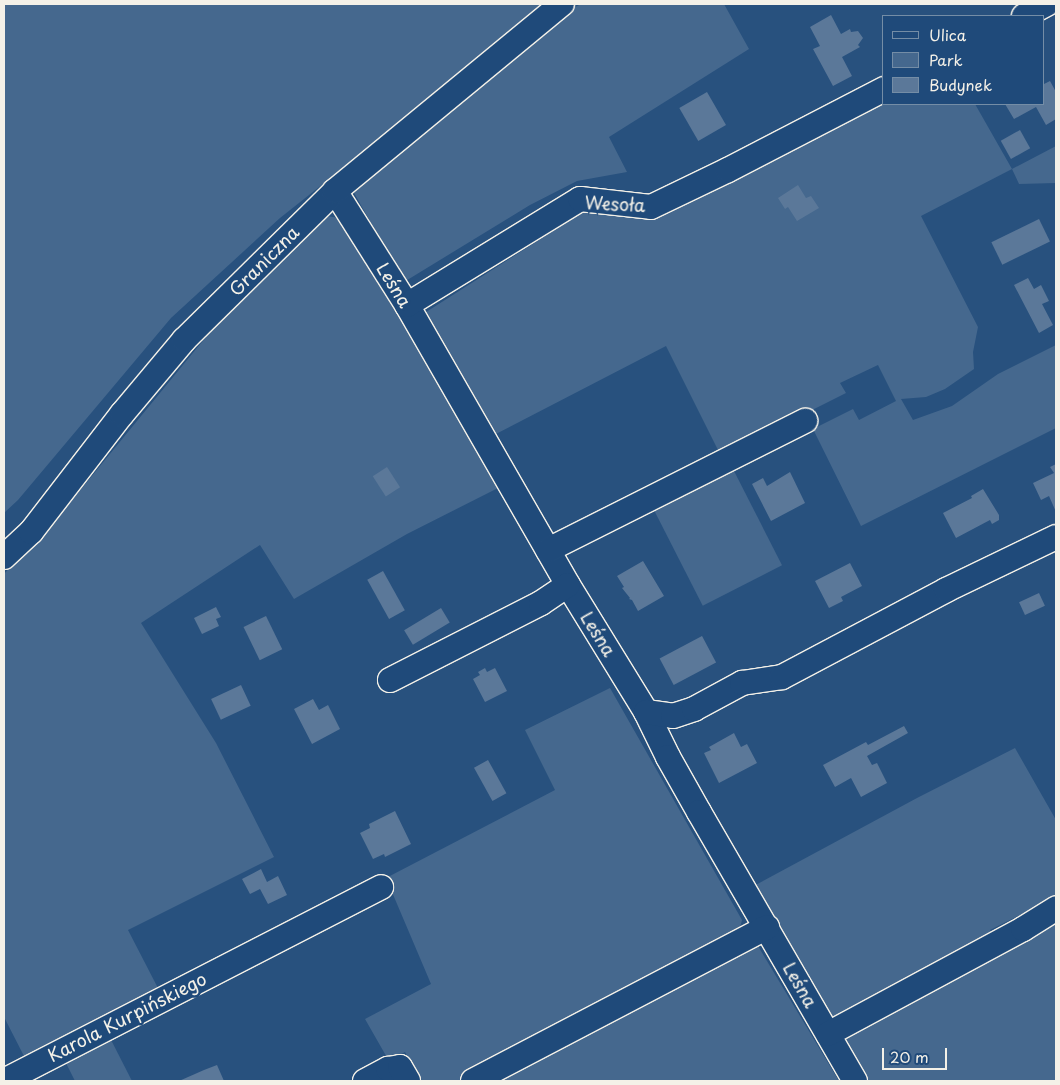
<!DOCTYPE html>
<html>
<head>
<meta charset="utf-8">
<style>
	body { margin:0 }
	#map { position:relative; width:1060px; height:1085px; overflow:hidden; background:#28517e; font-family:"Playpen Sans",sans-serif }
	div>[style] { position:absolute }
	.green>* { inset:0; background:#45688e; transform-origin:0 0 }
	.building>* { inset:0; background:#5b7899; transform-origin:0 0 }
	.roads { filter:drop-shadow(1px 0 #f4f1e8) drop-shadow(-1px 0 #f4f1e8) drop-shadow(0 1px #f4f1e8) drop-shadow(0 -1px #f4f1e8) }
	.minor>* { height:24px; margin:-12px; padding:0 12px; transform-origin:12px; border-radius:12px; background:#1f4a7a }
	span { translate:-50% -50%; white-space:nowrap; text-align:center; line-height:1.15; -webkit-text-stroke:5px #1f4a7a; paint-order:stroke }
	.street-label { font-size:18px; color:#f4f1e8 }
	.frame { position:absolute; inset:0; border:5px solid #f4f1e8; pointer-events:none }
	.legend { position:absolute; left:882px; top:15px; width:162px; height:90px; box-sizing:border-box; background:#1f4a7a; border:1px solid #748da6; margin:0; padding:6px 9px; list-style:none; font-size:15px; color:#f4f1e8 }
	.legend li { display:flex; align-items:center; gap:10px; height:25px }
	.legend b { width:25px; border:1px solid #748da6 }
	.scale { position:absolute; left:882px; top:1048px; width:65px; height:22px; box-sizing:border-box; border:2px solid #f4f1e8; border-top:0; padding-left:6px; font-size:15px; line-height:18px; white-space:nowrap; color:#f4f1e8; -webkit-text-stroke:4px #1f4a7a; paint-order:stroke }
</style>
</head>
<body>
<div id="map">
	<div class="green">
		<div style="clip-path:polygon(4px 4px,550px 4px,280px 218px,171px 318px,18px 500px,4px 513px)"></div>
		<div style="clip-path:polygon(581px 4px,724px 4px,749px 49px,609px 137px,627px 172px,577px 181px,530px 205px,404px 282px,353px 191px,568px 11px)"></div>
		<div style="clip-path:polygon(884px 103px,975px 104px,1012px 169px,1056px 146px,1056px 183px,1019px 184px,1012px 169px,921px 216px,978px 327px,973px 352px,974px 369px,945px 389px,926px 397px,901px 399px,913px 420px,952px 406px,998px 374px,1056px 345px,1056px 428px,861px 526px,813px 429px,853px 409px,859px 420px,896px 401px,878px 365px,840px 383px,846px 393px,721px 456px,666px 346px,490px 437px,423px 314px,583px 212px,654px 218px)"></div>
		<div style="clip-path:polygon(326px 216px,347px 219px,500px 487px,407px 534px,294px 599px,260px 545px,141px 623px,216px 743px,274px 857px,128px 930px,160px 992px,26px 1060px,4px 1017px,4px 574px,68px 505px,256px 276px)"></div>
		<div style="left:733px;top:469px;width:108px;height:89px;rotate:63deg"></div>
		<div style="clip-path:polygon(610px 688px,742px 920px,738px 936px,458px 1081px,420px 1081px,405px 1052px,389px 1061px,365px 1019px,431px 984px,386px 878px,555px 790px,525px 730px)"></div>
		<div style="clip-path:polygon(1015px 748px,1056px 820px,1056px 897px,990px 930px,995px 940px,831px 1028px,750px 888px,917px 798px)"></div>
		<div style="clip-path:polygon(1056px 919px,1056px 1081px,863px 1081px,836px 1033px)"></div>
		<div style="clip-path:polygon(758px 946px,839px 1081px,501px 1081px)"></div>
		<div style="clip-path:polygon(108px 1034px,132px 1081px,75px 1081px,63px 1057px)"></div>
	</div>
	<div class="building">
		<div style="clip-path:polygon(831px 15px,841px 34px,850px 29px,851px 32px,858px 31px,863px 38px,858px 45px,860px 47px,842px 57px,852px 76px,833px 86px,813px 49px,820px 46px,810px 27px)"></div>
		<div style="clip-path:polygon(1050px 81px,1056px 92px,1056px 119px,1046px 125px,1036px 107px,1014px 119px,1005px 104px,1044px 104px,1044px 84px)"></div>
		<div style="left:707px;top:92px;width:38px;height:32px;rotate:60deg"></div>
		<div style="left:1020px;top:130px;width:21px;height:22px;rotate:61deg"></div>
		<div style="clip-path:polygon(798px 185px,806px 198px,811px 196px,819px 208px,797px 221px,788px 207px,785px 209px,778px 198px)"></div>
		<div style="left:1039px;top:219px;width:25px;height:53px;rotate:64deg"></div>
		<div style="clip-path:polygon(1028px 278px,1034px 289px,1041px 285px,1049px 301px,1042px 304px,1053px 325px,1039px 333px,1014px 285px)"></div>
		<div style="clip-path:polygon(1056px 464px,1056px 512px,1049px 496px,1041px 500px,1033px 483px,1054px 473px,1050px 467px)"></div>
		<div style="left:387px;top:467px;width:24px;height:17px;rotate:57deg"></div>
		<div style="clip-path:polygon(790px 472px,805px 503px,771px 521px,752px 484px,763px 478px,767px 486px)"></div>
		<div style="clip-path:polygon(983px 489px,999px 515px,999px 520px,992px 524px,990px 520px,956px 538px,943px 513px,972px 498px,971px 496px)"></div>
		<div style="clip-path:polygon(643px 561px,664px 596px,638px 611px,632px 600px,629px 599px,630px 598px,622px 588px,624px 587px,617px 576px)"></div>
		<div style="clip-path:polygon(850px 563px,862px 586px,841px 597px,843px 601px,829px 608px,815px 581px)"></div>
		<div style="left:383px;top:571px;width:45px;height:18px;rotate:61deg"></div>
		<div style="left:1039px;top:593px;width:14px;height:22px;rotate:65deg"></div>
		<div style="clip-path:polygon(216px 607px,221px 617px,216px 619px,219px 626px,202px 634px,194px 618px)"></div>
		<div style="left:441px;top:608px;width:17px;height:43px;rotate:59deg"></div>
		<div style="left:266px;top:616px;width:37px;height:25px;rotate:64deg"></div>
		<div style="left:702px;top:636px;width:30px;height:48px;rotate:62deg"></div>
		<div style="clip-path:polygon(485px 668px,487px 672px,495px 668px,507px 691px,485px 702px,473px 679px,480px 675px,478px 672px)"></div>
		<div style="left:241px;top:685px;width:23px;height:33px;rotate:65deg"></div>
		<div style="clip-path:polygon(313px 699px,319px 710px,328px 705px,340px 729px,312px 744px,294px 709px)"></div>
		<div style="clip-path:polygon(904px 726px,908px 733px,867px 756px,872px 765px,877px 763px,887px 783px,861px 797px,851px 778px,835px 787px,823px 765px,866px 742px,868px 745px)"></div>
		<div style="clip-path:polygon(734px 733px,741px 747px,747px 744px,757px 763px,719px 783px,704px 753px,711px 750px,709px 747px)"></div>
		<div style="left:488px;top:760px;width:38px;height:16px;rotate:61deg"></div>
		<div style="clip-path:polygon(395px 811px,411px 844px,385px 857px,384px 854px,373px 859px,360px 833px,370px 828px,369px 824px)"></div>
		<div style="clip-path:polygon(261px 869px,267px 882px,278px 876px,287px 895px,268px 904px,260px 889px,250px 894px,242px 879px)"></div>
		<div style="clip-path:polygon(217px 1065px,224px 1081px,179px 1081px,204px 1070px)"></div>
	</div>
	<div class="roads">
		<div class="minor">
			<div style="left:1024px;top:16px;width:26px;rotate:-28deg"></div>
			<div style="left:335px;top:191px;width:135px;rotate:57.7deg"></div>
			<div style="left:407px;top:305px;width:323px;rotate:60.1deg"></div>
			<div style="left:568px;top:585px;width:149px;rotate:58.4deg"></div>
			<div style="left:646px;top:712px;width:50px;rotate:63.9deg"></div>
			<div style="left:668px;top:757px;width:63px;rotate:60.6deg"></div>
			<div style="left:699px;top:812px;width:311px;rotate:59.9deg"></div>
			<div style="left:407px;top:305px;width:203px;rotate:-31.5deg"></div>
			<div style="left:580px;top:199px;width:71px;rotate:6.4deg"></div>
			<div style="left:651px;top:207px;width:85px;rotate:-25.7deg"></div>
			<div style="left:728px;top:170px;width:176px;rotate:-27.4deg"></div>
			<div style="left:548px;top:550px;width:288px;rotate:-26.7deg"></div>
			<div style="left:4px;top:557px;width:37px;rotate:-43deg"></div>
			<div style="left:31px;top:532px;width:149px;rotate:-52.4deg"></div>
			<div style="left:122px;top:414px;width:97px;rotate:-50deg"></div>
			<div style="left:184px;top:340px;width:212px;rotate:-44.6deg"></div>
			<div style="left:335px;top:191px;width:294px;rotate:-39.5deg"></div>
			<div style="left:390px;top:680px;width:169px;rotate:-27deg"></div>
			<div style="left:541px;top:603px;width:32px;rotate:-34deg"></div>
			<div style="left:646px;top:712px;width:27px;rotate:8deg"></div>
			<div style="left:673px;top:716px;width:22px;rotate:-18deg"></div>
			<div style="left:694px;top:709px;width:55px;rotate:-28.4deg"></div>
			<div style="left:742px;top:683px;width:40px;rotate:-8.5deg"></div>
			<div style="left:782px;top:677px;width:186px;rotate:-27.9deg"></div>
			<div style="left:946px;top:590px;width:122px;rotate:-25.7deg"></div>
			<div style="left:828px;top:1034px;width:221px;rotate:-28.3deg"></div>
			<div style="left:1023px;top:929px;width:39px;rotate:-32deg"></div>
			<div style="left:4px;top:1081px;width:424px;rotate:-27.2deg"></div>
			<div style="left:365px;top:1081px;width:26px;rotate:-28deg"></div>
			<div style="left:388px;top:1069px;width:12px;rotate:-9deg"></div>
			<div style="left:400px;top:1067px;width:16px;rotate:60deg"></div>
			<div style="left:473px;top:1081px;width:332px;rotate:-27.6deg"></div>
		</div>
	</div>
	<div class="street-label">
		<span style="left:615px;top:204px;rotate:3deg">Wesoła</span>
		<span style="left:264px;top:261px;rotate:-45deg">Graniczna</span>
		<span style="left:394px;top:285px;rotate:58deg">Leśna</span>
		<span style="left:598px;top:634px;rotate:58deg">Leśna</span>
		<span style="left:800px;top:985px;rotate:60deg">Leśna</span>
		<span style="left:127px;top:1017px;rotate:-27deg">Karola Kurpińskiego</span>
	</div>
	<div class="frame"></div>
	<ul class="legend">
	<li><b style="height:6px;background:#1f4a7a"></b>Ulica</li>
	<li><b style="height:14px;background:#45688e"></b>Park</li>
	<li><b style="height:14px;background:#5b7899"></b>Budynek</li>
	</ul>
	<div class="scale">20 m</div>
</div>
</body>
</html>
